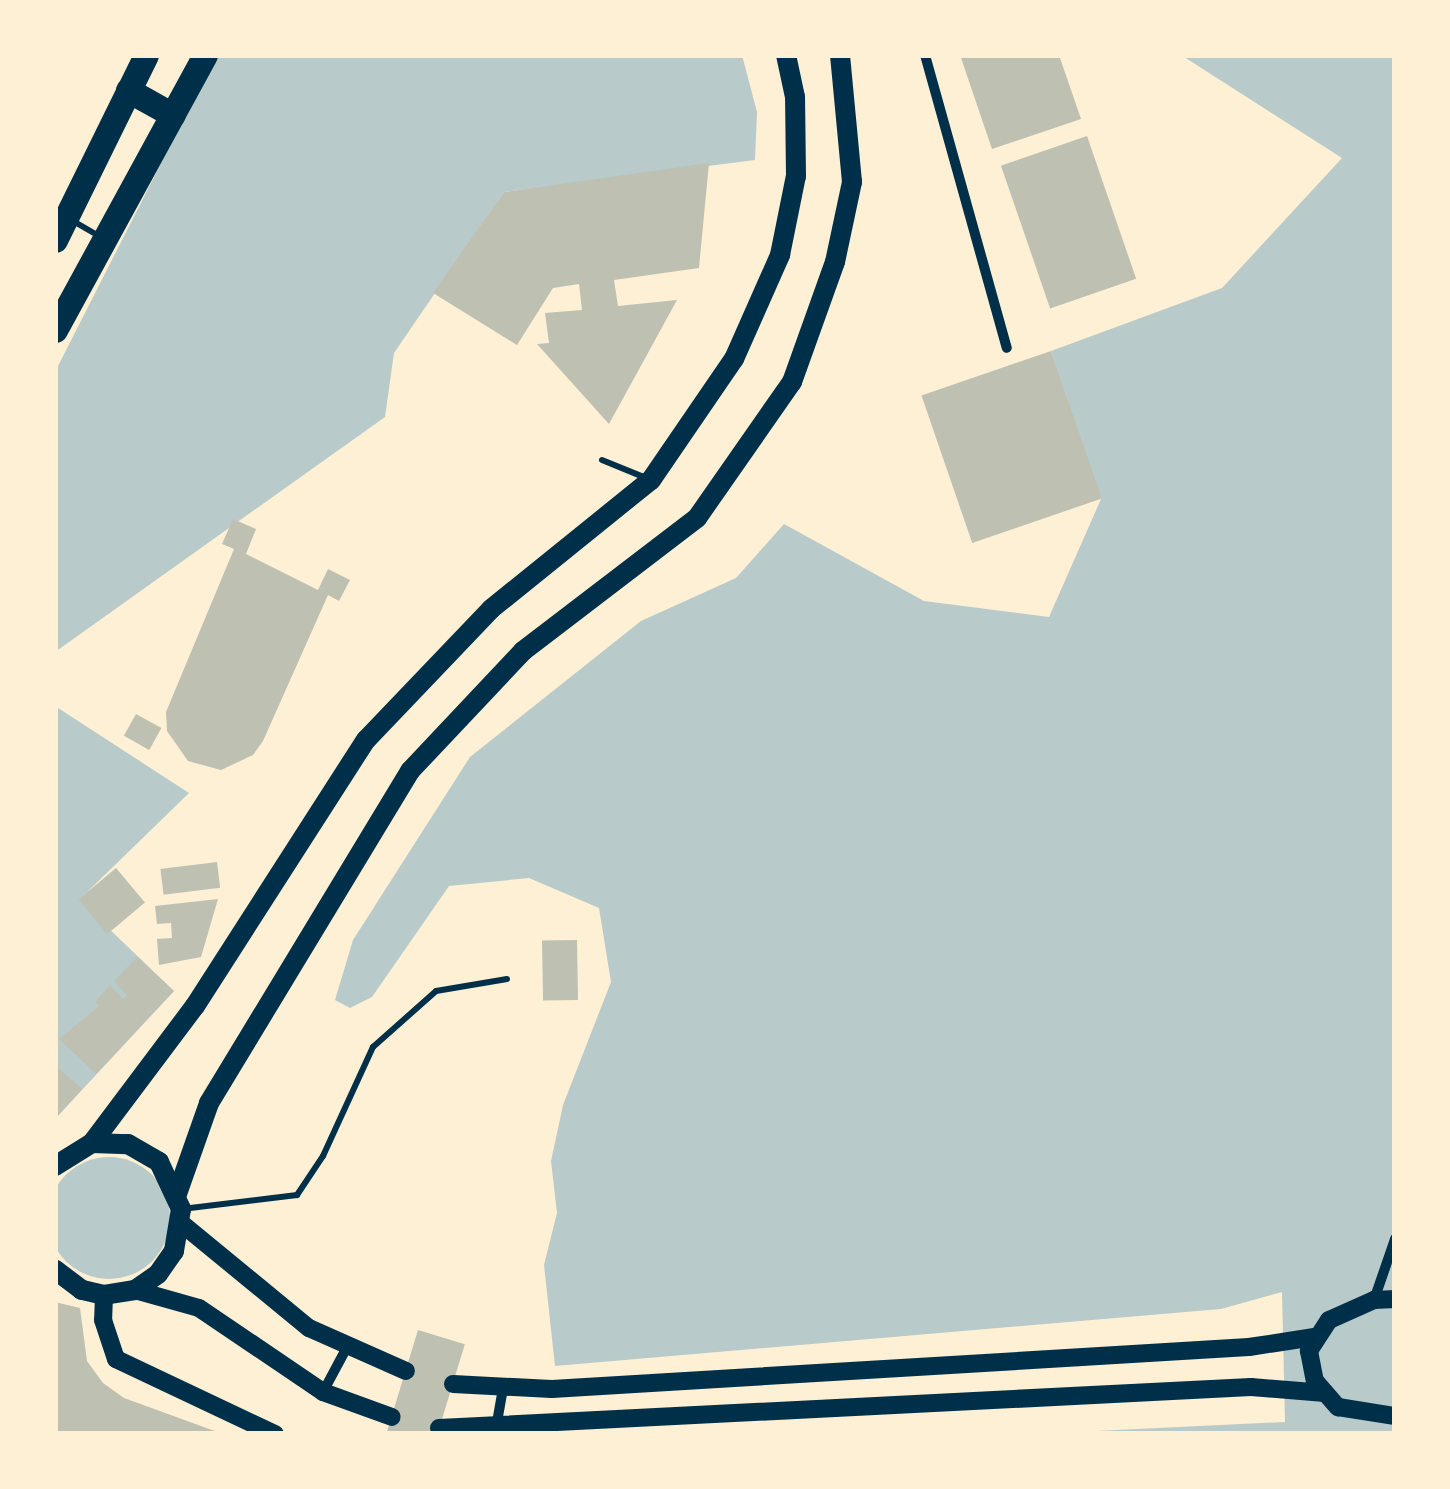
<!DOCTYPE html>
<html>
<head>
<meta charset="utf-8">
<style>
	body { margin:0 }
	#map { position:relative; width:1450px; height:1489px; overflow:hidden; background:#fdf0d5; font-family:Rubik,sans-serif }
	div>[style] { position:absolute }
	.green>* { inset:0; background:#b9caca }
	.round { border-radius:50% }
	.building>* { inset:0; background:#bec0b2; transform-origin:0 0 }
	.service>* { height:6px; margin:-3px; padding:0 3px; transform-origin:3px; border-radius:3px; background:#003049 }
	.minor>* { height:10px; margin:-5px; padding:0 5px; transform-origin:5px; border-radius:5px; background:#003049 }
	.tertiary>* { height:18px; margin:-9px; padding:0 9px; transform-origin:9px; border-radius:9px; background:#003049 }
	.secondary>* { height:20px; margin:-10px; padding:0 10px; transform-origin:10px; border-radius:10px; background:#003049 }
	.motorway>* { height:25px; margin:-12.5px; padding:0 12.5px; transform-origin:12.5px; border-radius:12.5px; background:#003049 }
	span { translate:-50% -50%; white-space:nowrap; text-align:center; line-height:1.15; -webkit-text-stroke:8px #fdf0d5; paint-order:stroke }
	.frame { position:absolute; inset:0; border:58px solid #fdf0d5; pointer-events:none }
</style>
</head>
<body>
<div id="map">
	<div class="green">
		<div style="clip-path:polygon(216px 55px,742px 55px,757px 112px,755px 160px,504px 192px,394px 353px,385px 417px,55px 652px,55px 372px)"></div>
		<div style="clip-path:polygon(1181px 55px,1395px 55px,1395px 1434px,1035px 1434px,1285px 1422px,1282px 1292px,1221px 1309px,555px 1366px,544px 1265px,557px 1213px,551px 1161px,563px 1105px,611px 982px,599px 908px,529px 878px,449px 886px,372px 997px,350px 1008px,335px 1000px,353px 940px,470px 757px,641px 621px,736px 578px,784px 524px,924px 601px,1049px 617px,1101px 499px,1051px 351px,1222px 288px,1342px 158px)"></div>
		<div style="clip-path:polygon(55px 706px,189px 793px,79px 900px,174px 991px,55px 1119px)"></div>
		<div class="round" style="left:48px;top:1157px;width:122px;height:122px"></div>
	</div>
	<div class="building">
		<div style="clip-path:polygon(960px 55px,1059px 55px,1081px 119px,992px 149px)"></div>
		<div style="left:1087px;top:136px;width:151px;height:91px;rotate:71deg"></div>
		<div style="clip-path:polygon(709px 163px,699px 268px,614px 280px,618px 306px,677px 300px,609px 424px,537px 344px,549px 343px,545px 313px,582px 310px,579px 284px,553px 288px,517px 345px,433px 293px,504px 192px)"></div>
		<div style="left:1051px;top:351px;width:156px;height:137px;rotate:71deg"></div>
		<div style="clip-path:polygon(233px 519px,256px 529px,246px 554px,318px 590px,328px 569px,350px 580px,339px 601px,328px 595px,263px 741px,253px 755px,221px 770px,188px 761px,167px 731px,166px 712px,234px 549px,222px 544px)"></div>
		<div style="left:136px;top:714px;width:29px;height:25px;rotate:29deg"></div>
		<div style="left:217px;top:862px;width:26px;height:57px;rotate:83deg"></div>
		<div style="left:116px;top:868px;width:45px;height:49px;rotate:50deg"></div>
		<div style="clip-path:polygon(218px 899px,201px 957px,159px 965px,157px 939px,172px 938px,171px 923px,157px 924px,155px 906px)"></div>
		<div style="left:577px;top:940px;width:60px;height:35px;rotate:89deg"></div>
		<div style="clip-path:polygon(137px 957px,174px 991px,96px 1074px,59px 1039px,99px 1006px,95px 1002px,110px 985px,123px 999px,127px 995px,114px 981px)"></div>
		<div style="clip-path:polygon(55px 1065px,82px 1089px,55px 1119px)"></div>
		<div style="clip-path:polygon(55px 1302px,80px 1308px,87px 1361px,103px 1383px,124px 1398px,223px 1434px,55px 1434px)"></div>
		<div style="left:418px;top:1330px;width:49px;height:109px;rotate:17deg"></div>
	</div>
	<div class="service">
		<div style="left:73px;top:221px;width:32px;rotate:30deg"></div>
		<div style="left:602px;top:460px;width:48px;rotate:22.2deg"></div>
		<div style="left:182px;top:1209px;width:116px;rotate:-6.9deg"></div>
		<div style="left:297px;top:1195px;width:47px;rotate:-56.3deg"></div>
		<div style="left:323px;top:1156px;width:120px;rotate:-65.4deg"></div>
		<div style="left:373px;top:1047px;width:84px;rotate:-41.6deg"></div>
		<div style="left:436px;top:991px;width:72px;rotate:-9.6deg"></div>
	</div>
	<div class="minor">
		<div style="left:925px;top:55px;width:304px;rotate:74.4deg"></div>
		<div style="left:1374px;top:1300px;width:65px;rotate:-71deg"></div>
		<div style="left:323px;top:1392px;width:49px;rotate:-61.9deg"></div>
		<div style="left:496px;top:1428px;width:40px;rotate:-80deg"></div>
	</div>
	<div class="tertiary">
		<div style="left:181px;top:1223px;width:166px;rotate:39.4deg"></div>
		<div style="left:309px;top:1328px;width:106px;rotate:23.9deg"></div>
		<div style="left:135px;top:1290px;width:66px;rotate:15.7deg"></div>
		<div style="left:199px;top:1308px;width:150px;rotate:34.1deg"></div>
		<div style="left:323px;top:1392px;width:73px;rotate:19.9deg"></div>
		<div style="left:104px;top:1295px;width:25px;rotate:92deg"></div>
		<div style="left:103px;top:1320px;width:41px;rotate:71.6deg"></div>
		<div style="left:116px;top:1359px;width:176px;rotate:25.3deg"></div>
		<div style="left:1395px;top:1299px;width:21px;rotate:177deg"></div>
		<div style="left:1374px;top:1300px;width:49px;rotate:156deg"></div>
		<div style="left:1329px;top:1320px;width:37px;rotate:123deg"></div>
		<div style="left:1309px;top:1351px;width:31px;rotate:79deg"></div>
		<div style="left:1315px;top:1381px;width:35px;rotate:49deg"></div>
		<div style="left:1338px;top:1407px;width:58px;rotate:9deg"></div>
		<div style="left:453px;top:1384px;width:99px;rotate:2.9deg"></div>
		<div style="left:552px;top:1389px;width:698px;rotate:-3.45deg"></div>
		<div style="left:1249px;top:1347px;width:66px;rotate:-8.7deg"></div>
		<div style="left:439px;top:1428px;width:813px;rotate:-2.89deg"></div>
		<div style="left:1251px;top:1387px;width:74px;rotate:4.6deg"></div>
	</div>
	<div class="secondary">
		<div style="left:92px;top:1143px;width:171px;rotate:-53.1deg"></div>
		<div style="left:195px;top:1006px;width:316px;rotate:-57.3deg"></div>
		<div style="left:366px;top:740px;width:181px;rotate:-46.3deg"></div>
		<div style="left:491px;top:609px;width:206px;rotate:-38.9deg"></div>
		<div style="left:651px;top:480px;width:147px;rotate:-55.6deg"></div>
		<div style="left:734px;top:359px;width:114px;rotate:-66.1deg"></div>
		<div style="left:780px;top:255px;width:81px;rotate:-78.6deg"></div>
		<div style="left:796px;top:176px;width:79px;rotate:-90.7deg"></div>
		<div style="left:795px;top:97px;width:43px;rotate:-102.1deg"></div>
		<div style="left:55px;top:1166px;width:44px;rotate:-31.9deg"></div>
		<div style="left:92px;top:1143px;width:36px;rotate:2deg"></div>
		<div style="left:128px;top:1144px;width:36px;rotate:30deg"></div>
		<div style="left:159px;top:1162px;width:52px;rotate:64.9deg"></div>
		<div style="left:181px;top:1209px;width:43px;rotate:99.5deg"></div>
		<div style="left:174px;top:1251px;width:28px;rotate:125deg"></div>
		<div style="left:158px;top:1274px;width:28px;rotate:145deg"></div>
		<div style="left:135px;top:1290px;width:31px;rotate:171deg"></div>
		<div style="left:104px;top:1295px;width:23px;rotate:-167deg"></div>
		<div style="left:82px;top:1290px;width:34px;rotate:-143deg"></div>
		<div style="left:177px;top:1194px;width:96px;rotate:-70.6deg"></div>
		<div style="left:209px;top:1103px;width:388px;rotate:-58.8deg"></div>
		<div style="left:410px;top:771px;width:165px;rotate:-46.7deg"></div>
		<div style="left:523px;top:651px;width:219px;rotate:-37.4deg"></div>
		<div style="left:697px;top:518px;width:166px;rotate:-55.1deg"></div>
		<div style="left:792px;top:382px;width:127px;rotate:-70.3deg"></div>
		<div style="left:835px;top:262px;width:82px;rotate:-78deg"></div>
		<div style="left:852px;top:182px;width:128px;rotate:-95.4deg"></div>
	</div>
	<div class="motorway">
		<div style="left:128px;top:90px;width:51px;rotate:29.1deg"></div>
		<div style="left:55px;top:240px;width:206px;rotate:-63.8deg"></div>
		<div style="left:55px;top:330px;width:313px;rotate:-61.4deg"></div>
	</div>
	<div class="frame"></div>
</div>
</body>
</html>
